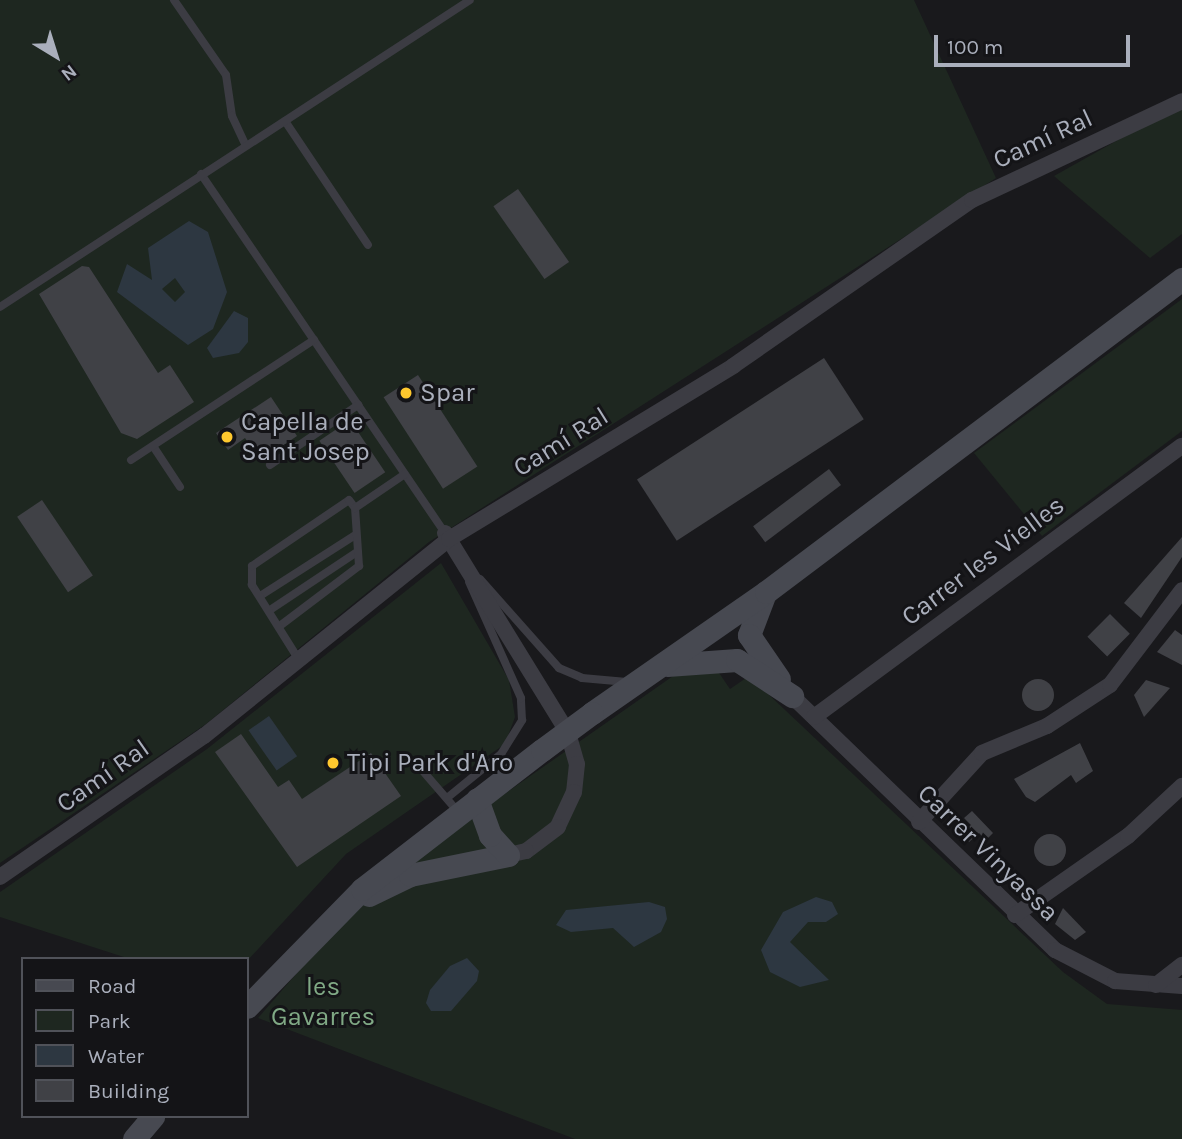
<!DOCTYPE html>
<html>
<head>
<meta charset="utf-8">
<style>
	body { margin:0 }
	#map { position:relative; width:1182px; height:1139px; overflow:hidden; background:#19191c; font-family:Karla,sans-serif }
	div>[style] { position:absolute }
	.green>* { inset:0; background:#1e2720 }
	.water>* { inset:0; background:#2d3741; transform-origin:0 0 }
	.building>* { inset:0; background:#404146; transform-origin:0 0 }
	.round { border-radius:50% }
	.lane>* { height:8px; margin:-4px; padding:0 4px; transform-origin:4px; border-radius:4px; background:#3c3c43 }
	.street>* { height:16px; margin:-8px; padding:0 8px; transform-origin:8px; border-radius:8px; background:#3c3c43 }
	.secondary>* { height:23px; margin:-11.5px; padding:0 11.5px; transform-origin:11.5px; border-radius:11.5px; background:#474951 }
	.secondary-bridge>* { height:23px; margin:-11.5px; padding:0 11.5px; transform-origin:11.5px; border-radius:11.5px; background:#474951 }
	.dots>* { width:19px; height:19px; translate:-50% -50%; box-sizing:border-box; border:4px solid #141417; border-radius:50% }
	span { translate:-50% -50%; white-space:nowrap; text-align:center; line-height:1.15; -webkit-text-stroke:6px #141417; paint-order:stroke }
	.street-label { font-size:26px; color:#aaafbc }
	.poi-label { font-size:26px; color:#aaafbc }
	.left { translate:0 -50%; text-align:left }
	.park-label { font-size:26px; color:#80a985 }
	.legend { position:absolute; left:21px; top:957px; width:228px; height:161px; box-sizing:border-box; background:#141417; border:2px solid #505259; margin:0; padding:9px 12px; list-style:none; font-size:21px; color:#aaafbc }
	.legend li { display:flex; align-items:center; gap:14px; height:35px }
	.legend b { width:35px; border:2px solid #505259 }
	.north { position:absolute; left:21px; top:21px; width:70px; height:70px; -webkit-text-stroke:5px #141417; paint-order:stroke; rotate:142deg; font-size:19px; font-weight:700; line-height:28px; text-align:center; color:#aaafbc }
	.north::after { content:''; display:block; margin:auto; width:24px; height:32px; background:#aaafbc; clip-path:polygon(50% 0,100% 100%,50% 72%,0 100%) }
	.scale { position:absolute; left:934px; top:35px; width:196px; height:32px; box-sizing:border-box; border:4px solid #aaafbc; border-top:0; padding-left:9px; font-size:21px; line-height:24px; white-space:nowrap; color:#aaafbc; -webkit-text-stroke:5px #141417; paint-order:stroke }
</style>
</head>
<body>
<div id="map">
	<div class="green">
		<div style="clip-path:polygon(0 0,914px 0,996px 178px,429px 542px,206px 724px,0 863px)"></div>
		<div style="clip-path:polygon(1182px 104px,1182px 234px,1150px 258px,1054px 176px)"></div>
		<div style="clip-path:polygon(1182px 299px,1182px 431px,1042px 536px,974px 453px)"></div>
		<div style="clip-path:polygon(441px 563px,509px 680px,515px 717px,505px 744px,346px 854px,247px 961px,130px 959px,0 917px,0 892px,207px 749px)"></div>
		<div style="clip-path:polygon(715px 667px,730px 689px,749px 676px,1063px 972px,1107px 1004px,1182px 1010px,1182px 1139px,575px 1139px,258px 1018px,342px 921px,416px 856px,683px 669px)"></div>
	</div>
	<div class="water">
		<div style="clip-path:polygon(evenodd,189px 221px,208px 232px,227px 292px,213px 329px,188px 345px,117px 292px,127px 264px,152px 280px,148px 248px,189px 221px,175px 278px,185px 292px,175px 302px,162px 289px,175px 278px)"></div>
		<div style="clip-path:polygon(234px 311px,248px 318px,248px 342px,239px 353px,213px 358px,207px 348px)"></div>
		<div style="left:269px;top:716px;width:49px;height:25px;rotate:55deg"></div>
		<div style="clip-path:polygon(816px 897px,832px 902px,838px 914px,826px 922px,808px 922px,790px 942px,829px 980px,800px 987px,770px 972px,761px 950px,783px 912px)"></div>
		<div style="clip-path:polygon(649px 902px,665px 907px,667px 919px,661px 932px,634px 947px,613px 928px,571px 932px,556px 925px,566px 910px)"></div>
		<div style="clip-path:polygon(467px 958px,479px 971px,477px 981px,451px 1011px,431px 1011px,426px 1003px,430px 990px,450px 966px)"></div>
	</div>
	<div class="building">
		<div style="left:518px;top:189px;width:89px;height:30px;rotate:55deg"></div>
		<div style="clip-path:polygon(82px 266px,89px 267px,158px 373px,170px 365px,194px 402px,137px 439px,121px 433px,39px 294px)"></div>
		<div style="left:824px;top:358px;width:73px;height:223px;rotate:57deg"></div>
		<div style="left:418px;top:375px;width:109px;height:41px;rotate:57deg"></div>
		<div style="clip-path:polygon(271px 397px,297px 436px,260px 461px,245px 438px,228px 450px,216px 433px)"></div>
		<div style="left:350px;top:420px;width:63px;height:37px;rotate:56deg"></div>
		<div style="left:829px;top:469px;width:20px;height:95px;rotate:53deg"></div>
		<div style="left:42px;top:500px;width:91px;height:30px;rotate:56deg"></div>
		<div style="clip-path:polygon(1182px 537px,1182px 557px,1141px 618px,1124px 603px)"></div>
		<div style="left:1110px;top:614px;width:28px;height:32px;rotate:45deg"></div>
		<div style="clip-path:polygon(1175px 630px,1182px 635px,1182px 665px,1157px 652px)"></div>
		<div class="round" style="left:1022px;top:679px;width:32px;height:32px"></div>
		<div style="clip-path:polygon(1146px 680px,1170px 688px,1144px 717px,1134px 695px)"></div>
		<div style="clip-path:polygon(241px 734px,278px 787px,289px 780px,302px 799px,371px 753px,401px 796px,297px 867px,215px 752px)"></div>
		<div style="clip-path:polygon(1080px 743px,1093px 771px,1076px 783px,1071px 775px,1035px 802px,1026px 797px,1014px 779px)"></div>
		<div style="clip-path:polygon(972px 811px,993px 833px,986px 840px,979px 833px,969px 842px,961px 834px,971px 825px,964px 818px)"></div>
		<div class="round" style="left:1034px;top:834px;width:32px;height:32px"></div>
		<div style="clip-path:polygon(1063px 908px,1086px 932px,1075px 940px,1055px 924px)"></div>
	</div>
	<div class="lane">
		<div style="left:174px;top:0;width:91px;rotate:55.3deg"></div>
		<div style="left:226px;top:75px;width:41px;rotate:81.7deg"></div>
		<div style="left:232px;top:116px;width:33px;rotate:65deg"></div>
		<div style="left:285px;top:121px;width:149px;rotate:56.2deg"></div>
		<div style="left:201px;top:174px;width:433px;rotate:55.8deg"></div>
		<div style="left:0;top:307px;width:561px;rotate:-33.15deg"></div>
		<div style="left:153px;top:446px;width:49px;rotate:56.6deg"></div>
		<div style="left:131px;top:460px;width:219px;rotate:-33.3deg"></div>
		<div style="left:270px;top:465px;width:107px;rotate:-34.3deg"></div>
		<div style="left:480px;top:579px;width:119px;rotate:48.4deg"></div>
		<div style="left:559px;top:668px;width:25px;rotate:23deg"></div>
		<div style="left:582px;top:678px;width:45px;rotate:5.1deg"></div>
		<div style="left:260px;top:596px;width:112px;rotate:-32.6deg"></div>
		<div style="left:270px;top:610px;width:105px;rotate:-33.7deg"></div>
		<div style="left:281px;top:625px;width:98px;rotate:-37.1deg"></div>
		<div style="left:359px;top:566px;width:58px;rotate:-93.9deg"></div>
		<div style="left:299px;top:660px;width:89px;rotate:-122.1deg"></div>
		<div style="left:252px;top:585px;width:19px;rotate:-90deg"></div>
		<div style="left:252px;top:566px;width:117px;rotate:-34.2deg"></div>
		<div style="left:349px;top:500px;width:10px;rotate:53deg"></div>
		<div style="left:355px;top:508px;width:60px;rotate:-34.2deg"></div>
		<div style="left:415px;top:762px;width:67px;rotate:49.2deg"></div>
		<div style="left:447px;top:798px;width:70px;rotate:-39.2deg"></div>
		<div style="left:501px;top:754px;width:40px;rotate:-58deg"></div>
		<div style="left:522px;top:720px;width:22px;rotate:-93deg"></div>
		<div style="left:521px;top:698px;width:127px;rotate:-114.1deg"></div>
	</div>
	<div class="street">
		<div style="left:445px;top:533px;width:235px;rotate:58.4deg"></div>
		<div style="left:568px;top:733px;width:32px;rotate:74deg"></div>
		<div style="left:577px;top:764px;width:28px;rotate:96deg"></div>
		<div style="left:574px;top:792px;width:38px;rotate:115deg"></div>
		<div style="left:558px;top:827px;width:40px;rotate:143deg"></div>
		<div style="left:526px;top:851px;width:18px;rotate:167deg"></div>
		<div style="left:792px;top:696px;width:366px;rotate:44deg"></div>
		<div style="left:1055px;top:950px;width:68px;rotate:27.3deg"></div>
		<div style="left:1115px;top:981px;width:67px;rotate:4.3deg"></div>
		<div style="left:814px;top:717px;width:457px;rotate:-36.4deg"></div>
		<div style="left:919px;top:822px;width:93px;rotate:-47.6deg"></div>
		<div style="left:982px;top:753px;width:70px;rotate:-22.6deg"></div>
		<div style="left:1047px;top:726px;width:75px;rotate:-33.1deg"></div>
		<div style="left:1110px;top:685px;width:119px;rotate:-52.8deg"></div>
		<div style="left:0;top:877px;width:248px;rotate:-34.7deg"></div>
		<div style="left:204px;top:736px;width:314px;rotate:-38.8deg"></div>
		<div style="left:449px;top:539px;width:333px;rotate:-31.3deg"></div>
		<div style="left:733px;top:366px;width:291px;rotate:-34.8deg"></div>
		<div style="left:972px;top:200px;width:232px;rotate:-25.2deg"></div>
		<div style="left:1015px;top:915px;width:138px;rotate:-35deg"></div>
		<div style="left:1128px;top:836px;width:74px;rotate:-42.8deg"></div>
		<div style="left:1156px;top:985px;width:33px;rotate:-38deg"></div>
	</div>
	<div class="secondary">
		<div style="left:765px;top:593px;width:45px;rotate:110.9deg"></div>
		<div style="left:749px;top:635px;width:53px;rotate:55.7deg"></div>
		<div style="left:667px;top:665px;width:70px;rotate:-4.1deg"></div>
		<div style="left:737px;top:660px;width:66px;rotate:33.2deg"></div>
		<div style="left:592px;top:713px;width:212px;rotate:-34.8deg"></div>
		<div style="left:766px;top:592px;width:521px;rotate:-36.96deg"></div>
		<div style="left:369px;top:895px;width:46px;rotate:-26deg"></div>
		<div style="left:410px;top:875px;width:100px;rotate:-11.5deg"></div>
		<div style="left:508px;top:855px;width:27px;rotate:-132deg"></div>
		<div style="left:490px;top:835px;width:38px;rotate:-110deg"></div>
		<div style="left:247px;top:1007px;width:165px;rotate:-45.7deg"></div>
		<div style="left:362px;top:889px;width:227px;rotate:-37.7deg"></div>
		<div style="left:134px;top:1139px;width:30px;rotate:-50deg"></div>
	</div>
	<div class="secondary-bridge">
		<div style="left:542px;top:750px;width:62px;rotate:-36.5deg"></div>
	</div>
	<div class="dots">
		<div style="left:406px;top:393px;background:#ffc82e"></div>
		<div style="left:227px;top:437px;background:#ffc82e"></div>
		<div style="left:333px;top:763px;background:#ffc82e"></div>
	</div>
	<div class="street-label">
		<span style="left:1043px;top:139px;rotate:-25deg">Camí Ral</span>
		<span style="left:561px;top:442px;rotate:-32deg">Camí Ral</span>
		<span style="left:983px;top:561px;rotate:-37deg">Carrer les Vielles</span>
		<span style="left:103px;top:776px;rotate:-35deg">Camí Ral</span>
		<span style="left:988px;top:853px;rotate:44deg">Carrer Vinyassa</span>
	</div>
	<div class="poi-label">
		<span class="left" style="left:420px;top:393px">Spar</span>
		<span class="left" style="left:241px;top:437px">Capella de<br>Sant Josep</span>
		<span class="left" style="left:347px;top:763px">Tipi Park d'Aro</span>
	</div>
	<div class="park-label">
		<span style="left:323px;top:1002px">les<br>Gavarres</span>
	</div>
	<ul class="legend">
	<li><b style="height:9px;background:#474951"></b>Road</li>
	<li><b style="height:19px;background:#1e2720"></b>Park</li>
	<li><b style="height:19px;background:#2d3741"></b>Water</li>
	<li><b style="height:19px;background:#404146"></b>Building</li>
	</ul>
	<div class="north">N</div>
	<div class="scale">100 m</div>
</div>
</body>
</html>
